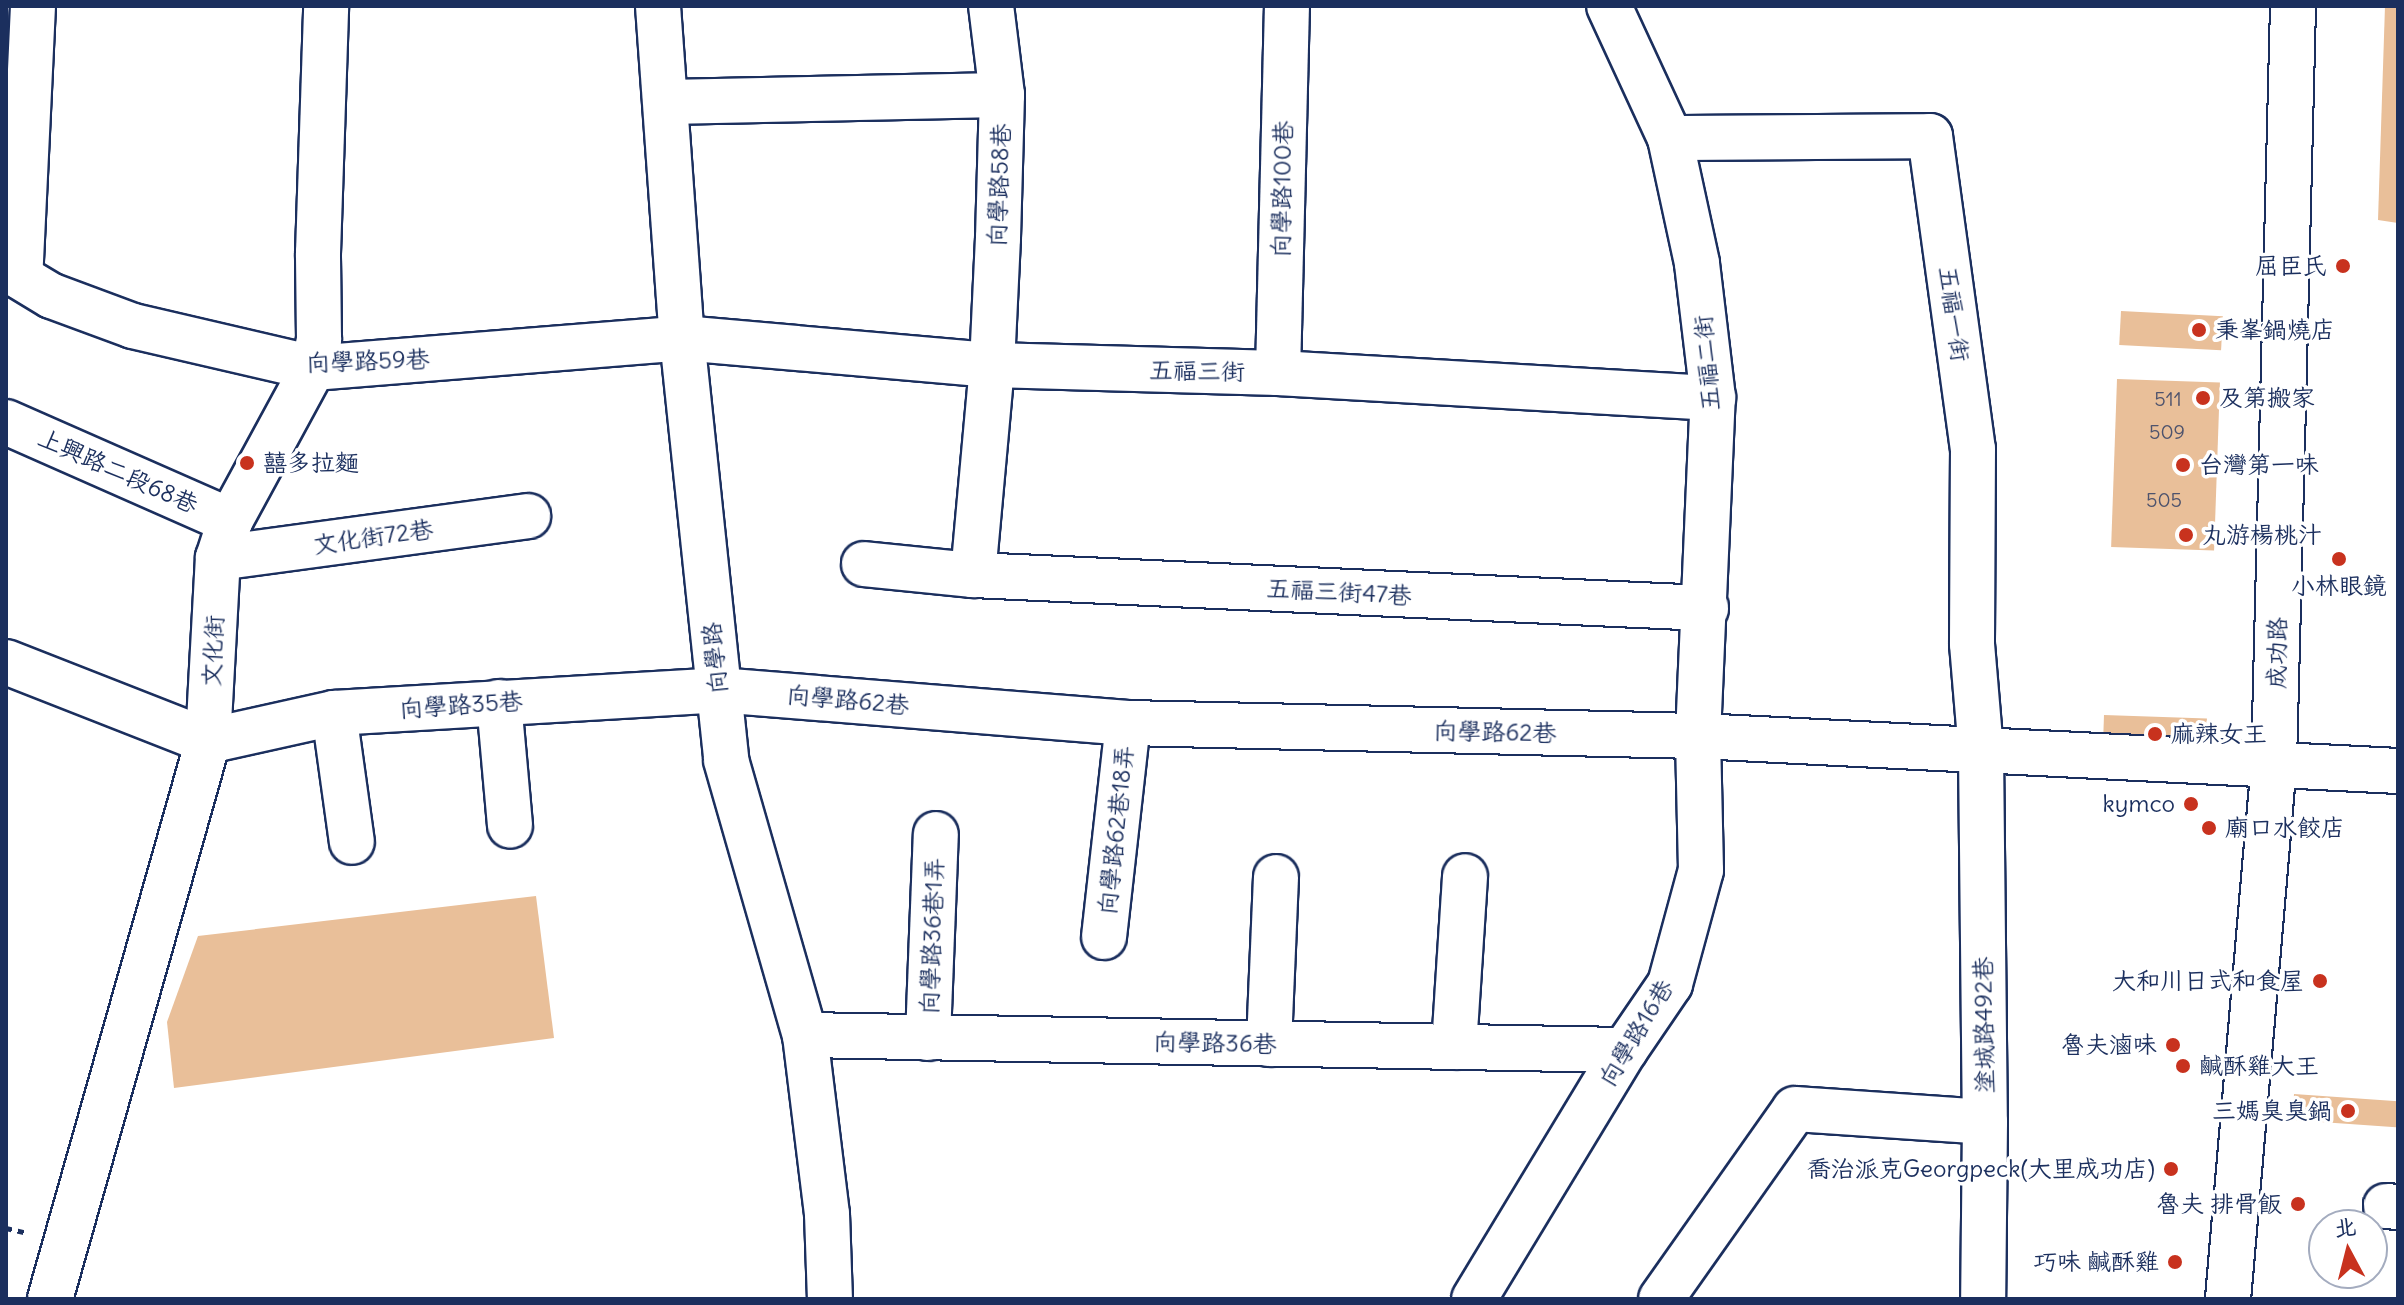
<!DOCTYPE html>
<html>
<head>
<meta charset="utf-8">
<style>
	body { margin:0 }
	#map { position:relative; width:2404px; height:1305px; overflow:hidden; background:#fff; font-family:Delius,"LXGW WenKai TC",sans-serif }
	div>[style] { position:absolute }
	.building>* { inset:0; background:#e9bf99; transform-origin:0 0 }
	.path>* { height:5px; margin-top:-2.5px; transform-origin:0; background:repeating-linear-gradient(90deg,#1b2f5e 0 6px,transparent 0 12px) }
	.roads { filter:drop-shadow(2px 0 #1b2f5e) drop-shadow(-2px 0 #1b2f5e) drop-shadow(0 2px #1b2f5e) drop-shadow(0 -2px #1b2f5e) }
	.minor>* { height:44px; margin:-22px; padding:0 22px; transform-origin:22px; border-radius:22px; background:#fff }
	.dots>* { width:22px; height:22px; translate:-50% -50%; box-sizing:border-box; border:4px solid #fff; border-radius:50% }
	span { translate:-50% -50%; white-space:nowrap; text-align:center; line-height:1.15; -webkit-text-stroke:7px #fff; paint-order:stroke }
	.number-label { font-size:20px; color:#4e536d }
	.number-label span { -webkit-text-stroke-width:0 }
	.street-label { font-size:24px; color:#1b2f5e }
	.poi-label { font-size:24px; color:#1b2f5e }
	.right { translate:-100% -50%; text-align:right }
	.left { translate:0 -50%; text-align:left }
	.frame { position:absolute; inset:0; border:8px solid #1b2f5e; pointer-events:none }
	.north { position:absolute; left:2308px; top:1209px; width:80px; height:80px; box-sizing:border-box; background:#fff; border:2px solid #a4acbf; border-radius:50%; rotate:353deg; font-size:22px; font-weight:700; line-height:32px; text-align:center; color:#1b2f5e }
	.north::after { content:''; display:block; margin:auto; width:28px; height:36px; background:#c8321e; clip-path:polygon(50% 0,100% 100%,50% 72%,0 100%) }
</style>
</head>
<body>
<div id="map">
	<div class="building">
		<div style="clip-path:polygon(2385px 6px,2398px 6px,2398px 223px,2378px 220px)"></div>
		<div style="left:2121px;top:311px;width:102px;height:34px;rotate:3deg"></div>
		<div style="left:2117px;top:379px;width:103px;height:168px;rotate:2deg"></div>
		<div style="left:2104px;top:715px;width:103px;height:34px;rotate:2deg"></div>
		<div style="clip-path:polygon(536px 896px,554px 1038px,174px 1088px,167px 1022px,198px 936px)"></div>
		<div style="left:2294px;top:1094px;width:104px;height:26px;rotate:4deg"></div>
	</div>
	<div class="path">
		<div style="left:6px;top:1228px;width:23px;rotate:13deg"></div>
	</div>
	<div class="roads">
		<div class="minor">
			<div style="left:33px;top:6px;width:271px;rotate:92.7deg"></div>
			<div style="left:20px;top:277px;width:37px;rotate:31deg"></div>
			<div style="left:52px;top:296px;width:86px;rotate:20.3deg"></div>
			<div style="left:133px;top:326px;width:185px;rotate:13.1deg"></div>
			<div style="left:313px;top:368px;width:370px;rotate:-4.6deg"></div>
			<div style="left:682px;top:338px;width:311px;rotate:5deg"></div>
			<div style="left:992px;top:365px;width:286px;rotate:1.6deg"></div>
			<div style="left:1278px;top:373px;width:436px;rotate:3.3deg"></div>
			<div style="left:658px;top:6px;width:333px;rotate:85.9deg"></div>
			<div style="left:682px;top:338px;width:424px;rotate:84deg"></div>
			<div style="left:726px;top:760px;width:286px;rotate:74deg"></div>
			<div style="left:805px;top:1035px;width:180px;rotate:83deg"></div>
			<div style="left:827px;top:1214px;width:85px;rotate:88deg"></div>
			<div style="left:666px;top:102px;width:336px;rotate:-1.2deg"></div>
			<div style="left:1670px;top:138px;width:260px;rotate:-0.4deg"></div>
			<div style="left:1930px;top:136px;width:316px;rotate:82.2deg"></div>
			<div style="left:1973px;top:449px;width:195px;rotate:90.3deg"></div>
			<div style="left:1972px;top:644px;width:107px;rotate:85.2deg"></div>
			<div style="left:1981px;top:751px;width:371px;rotate:89.4deg"></div>
			<div style="left:1985px;top:1122px;width:177px;rotate:90.6deg"></div>
			<div style="left:1278px;top:373px;width:367px;rotate:-88.6deg"></div>
			<div style="left:6px;top:422px;width:245px;rotate:23.8deg"></div>
			<div style="left:218px;top:558px;width:313px;rotate:-7.7deg"></div>
			<div style="left:864px;top:564px;width:110px;rotate:5.8deg"></div>
			<div style="left:973px;top:575px;width:734px;rotate:2.58deg"></div>
			<div style="left:973px;top:575px;width:211px;rotate:-84.8deg"></div>
			<div style="left:992px;top:365px;width:127px;rotate:-87.3deg"></div>
			<div style="left:998px;top:238px;width:143px;rotate:-88.4deg"></div>
			<div style="left:1002px;top:95px;width:90px;rotate:-97deg"></div>
			<div style="left:6px;top:662px;width:217px;rotate:21.4deg"></div>
			<div style="left:208px;top:741px;width:129px;rotate:-12.5deg"></div>
			<div style="left:334px;top:713px;width:385px;rotate:-3.4deg"></div>
			<div style="left:718px;top:690px;width:411px;rotate:4.6deg"></div>
			<div style="left:1128px;top:723px;width:570px;rotate:1.31deg"></div>
			<div style="left:1698px;top:736px;width:701px;rotate:2.86deg"></div>
			<div style="left:499px;top:702px;width:124px;rotate:84.9deg"></div>
			<div style="left:334px;top:713px;width:130px;rotate:82.1deg"></div>
			<div style="left:1104px;top:937px;width:215px;rotate:-83.6deg"></div>
			<div style="left:805px;top:1035px;width:820px;rotate:1.05deg"></div>
			<div style="left:928px;top:1038px;width:204px;rotate:-87.8deg"></div>
			<div style="left:1269px;top:1044px;width:167px;rotate:-87.6deg"></div>
			<div style="left:1454px;top:1047px;width:171px;rotate:-86.3deg"></div>
			<div style="left:2386px;top:1206px;width:12px;rotate:5deg"></div>
			<div style="left:50px;top:1299px;width:580px;rotate:-74.19deg"></div>
			<div style="left:208px;top:741px;width:183px;rotate:-86.9deg"></div>
			<div style="left:218px;top:558px;width:39px;rotate:-72deg"></div>
			<div style="left:230px;top:521px;width:174px;rotate:-61.5deg"></div>
			<div style="left:313px;top:368px;width:30px;rotate:-78deg"></div>
			<div style="left:319px;top:339px;width:86px;rotate:-90.7deg"></div>
			<div style="left:318px;top:253px;width:247px;rotate:-88.1deg"></div>
			<div style="left:1474px;top:1299px;width:291px;rotate:-58.8deg"></div>
			<div style="left:1625px;top:1050px;width:80px;rotate:-55.7deg"></div>
			<div style="left:1670px;top:984px;width:118px;rotate:-74.8deg"></div>
			<div style="left:1701px;top:870px;width:134px;rotate:-91.3deg"></div>
			<div style="left:1698px;top:736px;width:338px;rotate:-87.5deg"></div>
			<div style="left:1713px;top:398px;width:136px;rotate:-96.8deg"></div>
			<div style="left:1697px;top:263px;width:128px;rotate:-102.2deg"></div>
			<div style="left:1670px;top:138px;width:145px;rotate:-114.8deg"></div>
			<div style="left:1661px;top:1299px;width:232px;rotate:-54.8deg"></div>
			<div style="left:1795px;top:1109px;width:190px;rotate:3.9deg"></div>
			<div style="left:2228px;top:1299px;width:539px;rotate:-85.1deg"></div>
			<div style="left:2274px;top:762px;width:756px;rotate:-88.56deg"></div>
		</div>
	</div>
	<div class="dots">
		<div style="left:2343px;top:266px;background:#c8321e"></div>
		<div style="left:2199px;top:330px;background:#c8321e"></div>
		<div style="left:2203px;top:398px;background:#c8321e"></div>
		<div style="left:247px;top:463px;background:#c8321e"></div>
		<div style="left:2183px;top:465px;background:#c8321e"></div>
		<div style="left:2186px;top:535px;background:#c8321e"></div>
		<div style="left:2339px;top:559px;background:#c8321e"></div>
		<div style="left:2155px;top:734px;background:#c8321e"></div>
		<div style="left:2191px;top:804px;background:#c8321e"></div>
		<div style="left:2209px;top:828px;background:#c8321e"></div>
		<div style="left:2320px;top:981px;background:#c8321e"></div>
		<div style="left:2173px;top:1045px;background:#c8321e"></div>
		<div style="left:2183px;top:1066px;background:#c8321e"></div>
		<div style="left:2348px;top:1111px;background:#c8321e"></div>
		<div style="left:2171px;top:1169px;background:#c8321e"></div>
		<div style="left:2298px;top:1204px;background:#c8321e"></div>
		<div style="left:2175px;top:1262px;background:#c8321e"></div>
	</div>
	<div class="number-label">
		<span style="left:2168px;top:398px">511</span>
		<span style="left:2167px;top:431px">509</span>
		<span style="left:2164px;top:499px">505</span>
	</div>
	<div class="street-label">
		<span style="left:999px;top:185px;rotate:-88deg">向學路58巷</span>
		<span style="left:1282px;top:189px;rotate:-89deg">向學路100巷</span>
		<span style="left:1954px;top:314px;rotate:82deg">五福一街</span>
		<span style="left:368px;top:361px;rotate:-2deg">向學路59巷</span>
		<span style="left:1707px;top:363px;rotate:-95deg">五福二街</span>
		<span style="left:1197px;top:371px;rotate:1deg">五福三街</span>
		<span style="left:118px;top:471px;rotate:24deg">上興路二段68巷</span>
		<span style="left:373px;top:537px;rotate:-8deg">文化街72巷</span>
		<span style="left:1339px;top:592px;rotate:3deg">五福三街47巷</span>
		<span style="left:213px;top:651px;rotate:-87deg">文化街</span>
		<span style="left:2277px;top:653px;rotate:-89deg">成功路</span>
		<span style="left:715px;top:658px;rotate:-96deg">向學路</span>
		<span style="left:848px;top:700px;rotate:5deg">向學路62巷</span>
		<span style="left:461px;top:705px;rotate:-4deg">向學路35巷</span>
		<span style="left:1495px;top:732px;rotate:1deg">向學路62巷</span>
		<span style="left:1116px;top:830px;rotate:-84deg">向學路62巷18弄</span>
		<span style="left:932px;top:936px;rotate:-88deg">向學路36巷1弄</span>
		<span style="left:1984px;top:1025px;rotate:-91deg">塗城路492巷</span>
		<span style="left:1636px;top:1033px;rotate:-59deg">向學路16巷</span>
		<span style="left:1215px;top:1043px;rotate:1deg">向學路36巷</span>
	</div>
	<div class="poi-label">
		<span class="right" style="left:2327px;top:266px">屈臣氏</span>
		<span class="left" style="left:2215px;top:330px">秉峯鍋燒店</span>
		<span class="left" style="left:2219px;top:398px">及第搬家</span>
		<span class="left" style="left:263px;top:463px">囍多拉麵</span>
		<span class="left" style="left:2199px;top:465px">台灣第一味</span>
		<span class="left" style="left:2202px;top:535px">丸游楊桃汁</span>
		<span style="left:2339px;top:586px">小林眼鏡</span>
		<span class="left" style="left:2171px;top:734px">麻辣女王</span>
		<span class="right" style="left:2175px;top:804px">kymco</span>
		<span class="left" style="left:2225px;top:828px">廟口水餃店</span>
		<span class="right" style="left:2304px;top:981px">大和川日式和食屋</span>
		<span class="right" style="left:2157px;top:1045px">魯夫滷味</span>
		<span class="left" style="left:2199px;top:1066px">鹹酥雞大王</span>
		<span class="right" style="left:2332px;top:1111px">三媽臭臭鍋</span>
		<span class="right" style="left:2155px;top:1169px">喬治派克Georgpeck(大里成功店)</span>
		<span class="right" style="left:2282px;top:1204px">魯夫 排骨飯</span>
		<span class="right" style="left:2159px;top:1262px">巧味 鹹酥雞</span>
	</div>
	<div class="frame"></div>
	<div class="north">北</div>
</div>
</body>
</html>
